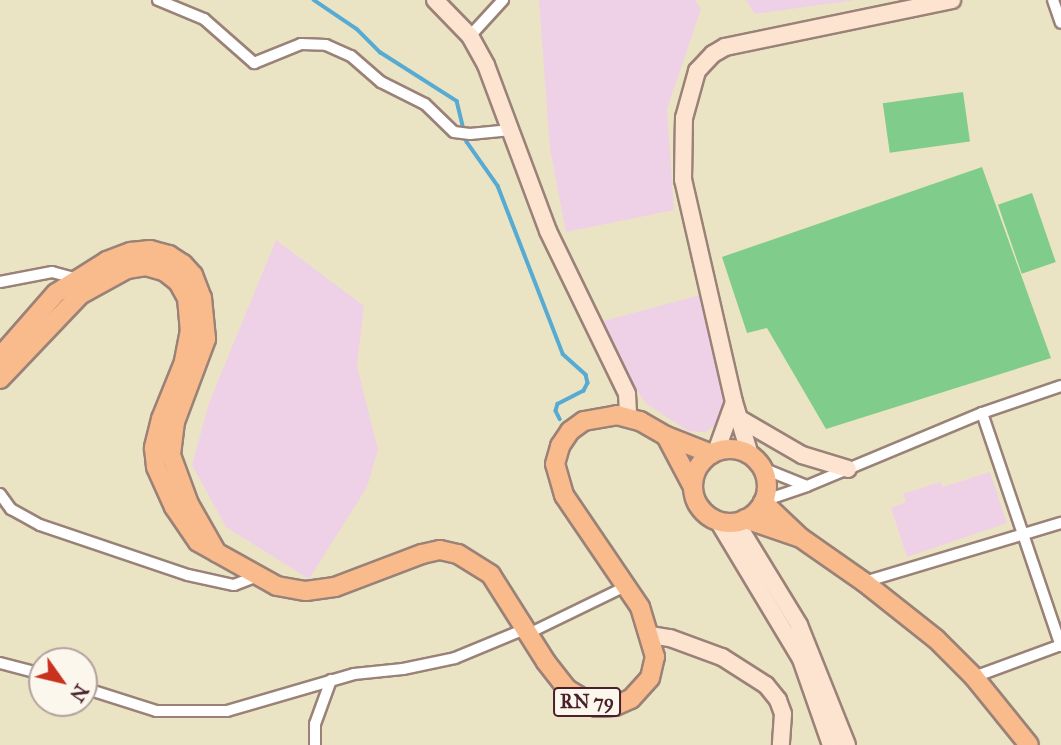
<!DOCTYPE html>
<html>
<head>
<meta charset="utf-8">
<style>
	body { margin:0 }
	#map { position:relative; width:1061px; height:745px; overflow:hidden; background:#ebe4c4; font-family:"IM FELL Great Primer",serif }
	div>[style] { position:absolute }
	.built>* { inset:0; background:#eed0e7 }
	.green>* { inset:0; background:#80cc8a; transform-origin:0 0 }
	.stream>* { height:3.5px; margin:-1.75px; padding:0 1.75px; transform-origin:1.75px; border-radius:1.75px; background:#57abd3 }
	.roads { filter:drop-shadow(2px 0 #9a8278) drop-shadow(-2px 0 #9a8278) drop-shadow(0 2px #9a8278) drop-shadow(0 -2px #9a8278) }
	.pedestrian>* { height:9px; margin:-4.5px; padding:0 4.5px; transform-origin:4.5px; border-radius:4.5px; background:#fff }
	.minor>* { height:10px; margin:-5px; padding:0 5px; transform-origin:5px; border-radius:5px; background:#fff }
	.secondary>* { height:16px; margin:-8px; padding:0 8px; transform-origin:8px; border-radius:8px; background:#fde4d1 }
	.primary>* { height:18px; margin:-9px; padding:0 9px; transform-origin:9px; border-radius:9px; background:#fabb8c }
	.primary>.ring { margin:-9px; padding:0; box-sizing:content-box; background:none; border:18px solid #fabb8c; border-radius:50% }
	span { translate:-50% -50%; white-space:nowrap; text-align:center; line-height:1.15; -webkit-text-stroke:5px #fbf7ec; paint-order:stroke }
	.shield-label span { padding:2px 5px; background:#fbf7ec; border:2px solid; border-radius:5px; -webkit-text-stroke-width:0 }
	.shield-label { font-size:19px; color:#4a1f2b; font-weight:700 }
	.north { position:absolute; left:28px; top:647px; width:70px; height:70px; box-sizing:border-box; background:#fbf7ec; border:2px solid #b4a19f; border-radius:50%; rotate:124deg; font-size:19px; font-weight:700; line-height:28px; text-align:center; color:#4a1f2b }
	.north::after { content:''; display:block; margin:auto; width:24px; height:32px; background:#c8321e; clip-path:polygon(50% 0,100% 100%,50% 72%,0 100%) }
</style>
</head>
<body>
<div id="map">
	<div class="built">
		<div style="clip-path:polygon(539px 0,695px 0,701px 9px,667px 109px,674px 210px,566px 232px,550px 149px)"></div>
		<div style="clip-path:polygon(746px 0,855px 0,755px 14px)"></div>
		<div style="clip-path:polygon(276px 240px,364px 306px,357px 366px,378px 450px,367px 487px,309px 579px,226px 527px,192px 465px,209px 403px)"></div>
		<div style="clip-path:polygon(700px 295px,724px 399px,715px 426px,705px 432px,688px 431px,647px 404px,618px 366px,596px 323px)"></div>
		<div style="clip-path:polygon(990px 472px,1007px 523px,907px 557px,891px 508px,906px 502px,903px 494px,940px 482px,943px 487px)"></div>
	</div>
	<div class="green">
		<div style="left:963px;top:92px;width:50px;height:81px;rotate:82deg"></div>
		<div style="clip-path:polygon(982px 167px,1051px 358px,826px 429px,767px 328px,747px 333px,722px 257px)"></div>
		<div style="left:1032px;top:193px;width:73px;height:36px;rotate:71deg"></div>
	</div>
	<div class="stream">
		<div style="left:314px;top:0;width:52px;rotate:34deg"></div>
		<div style="left:357px;top:29px;width:33px;rotate:45deg"></div>
		<div style="left:380px;top:52px;width:91px;rotate:32.5deg"></div>
		<div style="left:457px;top:101px;width:42px;rotate:76.3deg"></div>
		<div style="left:467px;top:142px;width:54px;rotate:54.8deg"></div>
		<div style="left:498px;top:186px;width:180px;rotate:68.8deg"></div>
		<div style="left:563px;top:354px;width:31px;rotate:42deg"></div>
		<div style="left:586px;top:375px;width:8px;rotate:76deg"></div>
		<div style="left:588px;top:383px;width:9px;rotate:117deg"></div>
		<div style="left:584px;top:391px;width:29px;rotate:153deg"></div>
		<div style="left:558px;top:404px;width:7px;rotate:106deg"></div>
		<div style="left:556px;top:411px;width:9px;rotate:63deg"></div>
	</div>
	<div class="roads">
		<div class="pedestrian">
			<div style="left:528px;top:633px;width:110px;rotate:-25.9deg"></div>
		</div>
		<div class="minor">
			<div style="left:158px;top:0;width:50px;rotate:22.4deg"></div>
			<div style="left:204px;top:19px;width:67px;rotate:41.3deg"></div>
			<div style="left:254px;top:63px;width:51px;rotate:-22deg"></div>
			<div style="left:301px;top:44px;width:25px;rotate:2deg"></div>
			<div style="left:326px;top:45px;width:27px;rotate:24deg"></div>
			<div style="left:351px;top:56px;width:40px;rotate:41deg"></div>
			<div style="left:381px;top:82px;width:49px;rotate:26.6deg"></div>
			<div style="left:425px;top:104px;width:40px;rotate:44deg"></div>
			<div style="left:454px;top:132px;width:16px;rotate:7deg"></div>
			<div style="left:470px;top:134px;width:41px;rotate:-5.6deg"></div>
			<div style="left:1053px;top:0;width:24px;rotate:71deg"></div>
			<div style="left:470px;top:36px;width:49px;rotate:-47.5deg"></div>
			<div style="left:0;top:282px;width:53px;rotate:-10.9deg"></div>
			<div style="left:52px;top:272px;width:24px;rotate:15deg"></div>
			<div style="left:982px;top:413px;width:246px;rotate:71.3deg"></div>
			<div style="left:762px;top:468px;width:48px;rotate:21.8deg"></div>
			<div style="left:0;top:494px;width:19px;rotate:54deg"></div>
			<div style="left:11px;top:509px;width:33px;rotate:29deg"></div>
			<div style="left:40px;top:525px;width:156px;rotate:18.7deg"></div>
			<div style="left:188px;top:575px;width:47px;rotate:12.3deg"></div>
			<div style="left:234px;top:585px;width:25px;rotate:-21deg"></div>
			<div style="left:763px;top:501px;width:46px;rotate:-18.8deg"></div>
			<div style="left:807px;top:486px;width:190px;rotate:-22.6deg"></div>
			<div style="left:982px;top:413px;width:83px;rotate:-18.9deg"></div>
			<div style="left:864px;top:582px;width:206px;rotate:-16.7deg"></div>
			<div style="left:0;top:663px;width:43px;rotate:14.7deg"></div>
			<div style="left:974px;top:677px;width:93px;rotate:-20.2deg"></div>
			<div style="left:84px;top:688px;width:76px;rotate:17.7deg"></div>
			<div style="left:156px;top:711px;width:71px"></div>
			<div style="left:227px;top:711px;width:132px;rotate:-16.2deg"></div>
			<div style="left:354px;top:674px;width:49px;rotate:-5.8deg"></div>
			<div style="left:403px;top:669px;width:53px;rotate:-11.9deg"></div>
			<div style="left:455px;top:658px;width:76px;rotate:-22.5deg"></div>
			<div style="left:315px;top:745px;width:21px;rotate:-90deg"></div>
			<div style="left:315px;top:724px;width:47px;rotate:-70deg"></div>
		</div>
		<div class="secondary">
			<div style="left:435px;top:0;width:50px;rotate:45.8deg"></div>
			<div style="left:470px;top:36px;width:33px;rotate:61deg"></div>
			<div style="left:486px;top:65px;width:177px;rotate:69.5deg"></div>
			<div style="left:548px;top:231px;width:181px;rotate:64.1deg"></div>
			<div style="left:627px;top:394px;width:22px;rotate:87deg"></div>
			<div style="left:740px;top:419px;width:72px;rotate:30.1deg"></div>
			<div style="left:802px;top:455px;width:48px;rotate:16.9deg"></div>
			<div style="left:716px;top:452px;width:53px;rotate:-70.2deg"></div>
			<div style="left:750px;top:455px;width:55px;rotate:-106.8deg"></div>
			<div style="left:734px;top:402px;width:228px;rotate:-102.9deg"></div>
			<div style="left:683px;top:180px;width:62px;rotate:-89.1deg"></div>
			<div style="left:684px;top:118px;width:49px;rotate:-74.5deg"></div>
			<div style="left:697px;top:71px;width:23px;rotate:-47deg"></div>
			<div style="left:713px;top:54px;width:14px;rotate:-30deg"></div>
			<div style="left:725px;top:47px;width:232px;rotate:-11.7deg"></div>
			<div style="left:718px;top:521px;width:161px;rotate:59deg"></div>
			<div style="left:801px;top:659px;width:91px;rotate:70.8deg"></div>
			<div style="left:736px;top:522px;width:121px;rotate:58.5deg"></div>
			<div style="left:799px;top:625px;width:129px;rotate:68.2deg"></div>
			<div style="left:650px;top:635px;width:20px;rotate:9deg"></div>
			<div style="left:670px;top:638px;width:55px;rotate:20.1deg"></div>
			<div style="left:722px;top:657px;width:52px;rotate:32.5deg"></div>
			<div style="left:766px;top:685px;width:19px;rotate:51deg"></div>
			<div style="left:778px;top:700px;width:15px;rotate:70deg"></div>
			<div style="left:783px;top:714px;width:31px;rotate:94deg"></div>
		</div>
		<div class="primary">
			<div style="left:0;top:357px;width:85px;rotate:-48.8deg"></div>
			<div style="left:56px;top:293px;width:60px;rotate:-32.1deg"></div>
			<div style="left:107px;top:261px;width:26px;rotate:-21deg"></div>
			<div style="left:131px;top:252px;width:19px;rotate:-6deg"></div>
			<div style="left:150px;top:250px;width:20px;rotate:15deg"></div>
			<div style="left:169px;top:255px;width:17px;rotate:33deg"></div>
			<div style="left:183px;top:264px;width:15px;rotate:48deg"></div>
			<div style="left:193px;top:275px;width:25px;rotate:69deg"></div>
			<div style="left:202px;top:298px;width:41px;rotate:84.4deg"></div>
			<div style="left:206px;top:339px;width:89px;rotate:110.5deg"></div>
			<div style="left:175px;top:422px;width:33px;rotate:97deg"></div>
			<div style="left:171px;top:455px;width:52px;rotate:69.8deg"></div>
			<div style="left:189px;top:504px;width:56px;rotate:60.3deg"></div>
			<div style="left:0;top:379px;width:116px;rotate:-46.4deg"></div>
			<div style="left:80px;top:295px;width:54px;rotate:-29deg"></div>
			<div style="left:127px;top:269px;width:19px;rotate:-9deg"></div>
			<div style="left:146px;top:266px;width:19px;rotate:16deg"></div>
			<div style="left:164px;top:271px;width:18px;rotate:38deg"></div>
			<div style="left:178px;top:282px;width:18px;rotate:61deg"></div>
			<div style="left:187px;top:298px;width:32px;rotate:85deg"></div>
			<div style="left:190px;top:330px;width:33px;rotate:101deg"></div>
			<div style="left:184px;top:362px;width:61px;rotate:112deg"></div>
			<div style="left:161px;top:419px;width:30px;rotate:104deg"></div>
			<div style="left:154px;top:448px;width:19px;rotate:84deg"></div>
			<div style="left:156px;top:467px;width:44px;rotate:65.8deg"></div>
			<div style="left:174px;top:507px;width:42px;rotate:55.6deg"></div>
			<div style="left:198px;top:542px;width:90px;rotate:29.1deg"></div>
			<div style="left:277px;top:586px;width:29px;rotate:10deg"></div>
			<div style="left:306px;top:591px;width:29px;rotate:-8deg"></div>
			<div style="left:335px;top:587px;width:93px;rotate:-20.8deg"></div>
			<div style="left:422px;top:554px;width:18px;rotate:-13deg"></div>
			<div style="left:440px;top:550px;width:18px;rotate:13deg"></div>
			<div style="left:458px;top:554px;width:39px;rotate:32deg"></div>
			<div style="left:491px;top:575px;width:103px;rotate:57.7deg"></div>
			<div style="left:546px;top:662px;width:34px;rotate:52deg"></div>
			<div style="left:567px;top:689px;width:35px;rotate:31deg"></div>
			<div style="left:597px;top:707px;width:18px;rotate:-3deg"></div>
			<div style="left:615px;top:706px;width:17px;rotate:-24deg"></div>
			<div style="left:631px;top:699px;width:28px;rotate:-48deg"></div>
			<div style="left:650px;top:678px;width:22px;rotate:-77deg"></div>
			<div style="left:655px;top:657px;width:52px;rotate:-106.7deg"></div>
			<div style="left:640px;top:607px;width:135px;rotate:-124.2deg"></div>
			<div style="left:564px;top:495px;width:32px;rotate:-106deg"></div>
			<div style="left:555px;top:464px;width:19px;rotate:-74deg"></div>
			<div style="left:560px;top:446px;width:18px;rotate:-56deg"></div>
			<div style="left:570px;top:431px;width:17px;rotate:-36deg"></div>
			<div style="left:584px;top:421px;width:34px;rotate:-10deg"></div>
			<div style="left:617px;top:415px;width:24px;rotate:15deg"></div>
			<div style="left:640px;top:421px;width:30px;rotate:30deg"></div>
			<div style="left:666px;top:436px;width:49px;rotate:21.4deg"></div>
			<div style="left:666px;top:436px;width:58px;rotate:62.1deg"></div>
			<div class="ring" style="left:693px;top:449px;width:56px;height:56px"></div>
			<div style="left:763px;top:502px;width:52px;rotate:43.5deg"></div>
			<div style="left:801px;top:538px;width:77px;rotate:34.9deg"></div>
			<div style="left:864px;top:582px;width:92px;rotate:38.4deg"></div>
			<div style="left:936px;top:639px;width:54px;rotate:45deg"></div>
			<div style="left:974px;top:677px;width:87px;rotate:51deg"></div>
			<div style="left:745px;top:519px;width:56px;rotate:18.8deg"></div>
		</div>
	</div>
	<div class="shield-label">
		<span style="left:587px;top:702px">RN 79</span>
	</div>
	<div class="north">N</div>
</div>
</body>
</html>
